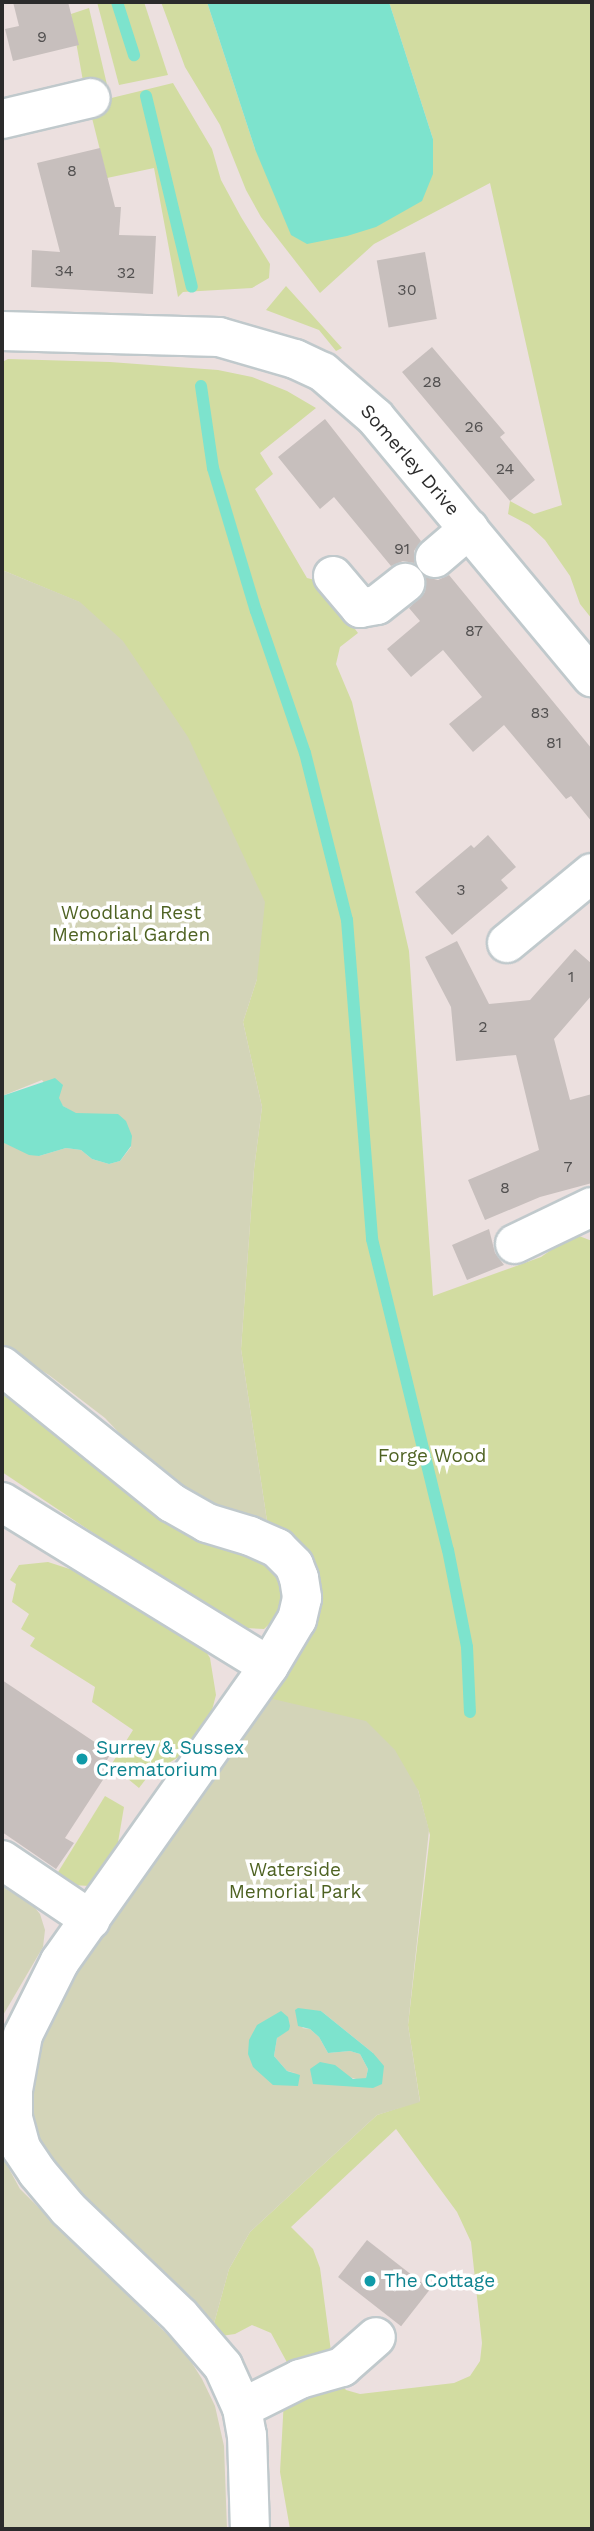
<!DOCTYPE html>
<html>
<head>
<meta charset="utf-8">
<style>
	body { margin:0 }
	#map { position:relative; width:594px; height:2531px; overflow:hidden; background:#ece0df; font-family:"Work Sans",sans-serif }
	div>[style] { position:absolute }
	.green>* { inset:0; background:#d2dca1 }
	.cemetery>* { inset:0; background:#d3d4b8 }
	.water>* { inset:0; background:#7de3cd }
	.stream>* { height:12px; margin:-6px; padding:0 6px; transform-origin:6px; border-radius:6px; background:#7de3cd }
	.building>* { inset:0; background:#c7bfbd; transform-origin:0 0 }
	.roads { filter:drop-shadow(2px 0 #c0c9cc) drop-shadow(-2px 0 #c0c9cc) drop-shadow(0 2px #c0c9cc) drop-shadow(0 -2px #c0c9cc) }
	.minor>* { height:38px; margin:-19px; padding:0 19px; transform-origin:19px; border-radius:19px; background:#fff }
	.dots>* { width:19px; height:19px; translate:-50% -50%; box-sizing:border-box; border:4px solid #fff; border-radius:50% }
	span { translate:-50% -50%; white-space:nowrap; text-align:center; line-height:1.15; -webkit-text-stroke:7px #fff; paint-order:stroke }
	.number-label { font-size:16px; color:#525050 }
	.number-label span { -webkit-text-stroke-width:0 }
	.street-label { font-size:19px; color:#2b2b2b }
	.park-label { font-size:19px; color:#4e6222 }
	.culture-label { font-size:19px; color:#0d838f }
	.left { translate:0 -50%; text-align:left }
	.frame { position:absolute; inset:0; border:4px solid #2b2b2b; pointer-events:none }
</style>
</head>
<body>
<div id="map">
	<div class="green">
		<div style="clip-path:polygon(97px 2px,144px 2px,168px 75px,119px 85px)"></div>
		<div style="clip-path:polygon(161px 2px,207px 2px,255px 149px,433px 139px,389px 2px,592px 2px,592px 619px,580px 604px,570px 576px,545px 540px,529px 525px,508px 514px,510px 501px,534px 514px,562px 505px,490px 183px,374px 244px,320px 293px,261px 217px,246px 190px,220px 125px,185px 67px)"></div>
		<div style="clip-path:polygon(89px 8px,108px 89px,94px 93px,91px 78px,83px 81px,71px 14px)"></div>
		<div style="clip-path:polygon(173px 83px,212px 149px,221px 180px,241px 217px,270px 264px,269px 278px,252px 288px,183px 292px,178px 297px,154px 168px,107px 178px,91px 114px,95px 102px)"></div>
		<div style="clip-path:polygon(286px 286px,342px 348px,336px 351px,319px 330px,266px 310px)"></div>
		<div style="clip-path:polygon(8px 359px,110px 362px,218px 370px,252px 377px,287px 391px,316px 408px,260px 453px,273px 474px,255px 489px,307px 578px,319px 581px,358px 633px,340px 647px,336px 664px,352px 702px,409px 951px,433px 1296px,541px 1257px,574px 1234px,592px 1241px,592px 2529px,290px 2529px,280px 2472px,284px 2399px,337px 2379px,346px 2390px,360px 2394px,454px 2383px,470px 2376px,480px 2361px,482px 2343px,471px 2242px,457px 2212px,396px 2129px,291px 2227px,313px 2249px,320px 2268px,332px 2359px,289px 2366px,271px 2333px,252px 2325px,235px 2334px,221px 2336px,213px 2327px,229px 2269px,250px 2232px,377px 2115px,420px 2101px,408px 2025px,430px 1835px,418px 1790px,269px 1698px,294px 1539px,267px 1521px,241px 1349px,254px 1169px,262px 1107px,243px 1022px,257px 979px,79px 602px,2px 570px,2px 362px)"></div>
		<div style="clip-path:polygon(2px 1381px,272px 1563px,281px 1578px,283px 1599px,275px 1619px,264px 1629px,244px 1628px,219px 1617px,2px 1472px)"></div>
		<div style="clip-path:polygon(48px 1562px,85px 1574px,199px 1640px,210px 1658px,216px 1695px,206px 1733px,200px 1744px,149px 1775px,139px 1788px,111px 1765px,133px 1730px,92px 1702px,95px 1687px,30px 1646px,35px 1638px,21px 1629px,29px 1614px,12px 1602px,16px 1584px,10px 1580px,19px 1565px)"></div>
		<div style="clip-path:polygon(105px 1796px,124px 1807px,115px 1860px,90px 1886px,71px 1885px,55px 1877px)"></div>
	</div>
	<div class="cemetery">
		<div style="clip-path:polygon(2px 570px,80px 602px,123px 641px,188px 737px,265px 902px,257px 979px,243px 1022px,262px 1107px,254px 1169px,241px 1349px,267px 1521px,216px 1510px,143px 1458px,105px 1418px,49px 1375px,2px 1347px,2px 1142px,39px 1156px,66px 1148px,81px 1150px,92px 1159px,109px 1164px,120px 1161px,131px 1147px,94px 1115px,76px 1114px,63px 1106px,42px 1080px,2px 1096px)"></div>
		<div style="clip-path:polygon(evenodd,269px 1698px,366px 1721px,395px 1750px,418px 1790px,429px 1830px,408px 2025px,420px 2102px,377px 2115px,250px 2232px,229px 2269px,213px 2327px,45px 2156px,31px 2127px,30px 2059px,66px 1984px,269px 1698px,321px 2011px,373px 2053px,373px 2088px,310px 2069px,341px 2071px,345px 2076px,360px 2080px,366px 2078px,368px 2069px,360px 2054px,350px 2051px,328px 2053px,319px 2037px,310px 2029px,302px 2028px,321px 2011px,269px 1698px,288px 2017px,284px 2031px,277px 2038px,274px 2056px,287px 2071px,296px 2073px,253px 2067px,288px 2017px)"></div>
		<div style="clip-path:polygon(2px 1877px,9px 1881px,6px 1889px,31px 1903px,40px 1914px,45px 1930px,43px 1947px,2px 2017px)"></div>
		<div style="clip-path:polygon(2px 2156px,20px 2189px,185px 2352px,202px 2379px,215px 2406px,224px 2446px,227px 2529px,2px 2529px)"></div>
	</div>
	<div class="water">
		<div style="clip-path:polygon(207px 2px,389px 2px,433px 139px,433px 174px,422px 201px,376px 227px,347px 236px,307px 244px,291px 235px,255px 149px)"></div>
		<div style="clip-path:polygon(55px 1078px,63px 1085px,59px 1098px,63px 1106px,76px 1113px,118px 1114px,126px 1121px,132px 1136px,131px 1146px,120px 1161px,109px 1164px,92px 1159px,81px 1150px,66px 1148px,39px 1156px,29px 1155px,2px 1142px,2px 1096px)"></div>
		<div style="clip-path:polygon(298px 2008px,321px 2011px,373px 2053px,384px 2066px,382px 2084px,373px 2088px,313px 2084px,310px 2069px,320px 2062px,335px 2065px,353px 2079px,366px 2078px,368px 2069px,360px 2054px,350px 2051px,328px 2053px,319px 2037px,310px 2029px,298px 2026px,295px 2010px)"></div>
		<div style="clip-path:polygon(281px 2011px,288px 2017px,290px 2026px,289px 2030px,277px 2038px,274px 2056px,287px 2071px,300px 2075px,298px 2086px,273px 2085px,253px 2067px,248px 2054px,249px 2040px,257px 2025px)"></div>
	</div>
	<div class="stream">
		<div style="left:117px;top:2px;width:56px;rotate:72.2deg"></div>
		<div style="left:146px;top:96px;width:196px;rotate:76.5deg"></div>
		<div style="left:201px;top:386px;width:83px;rotate:81.7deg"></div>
		<div style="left:213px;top:468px;width:149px;rotate:73.3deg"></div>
		<div style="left:256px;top:611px;width:150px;rotate:71deg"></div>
		<div style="left:305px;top:753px;width:172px;rotate:75.9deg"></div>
		<div style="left:347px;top:920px;width:320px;rotate:85.5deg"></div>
		<div style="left:372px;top:1239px;width:320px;rotate:76.3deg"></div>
		<div style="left:448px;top:1550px;width:99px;rotate:78.9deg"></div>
		<div style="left:467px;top:1647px;width:65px;rotate:87.4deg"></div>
	</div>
	<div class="building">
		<div style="clip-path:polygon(13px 2px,68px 2px,79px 45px,13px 61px,5px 29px,19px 26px)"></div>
		<div style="clip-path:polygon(100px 148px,115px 207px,121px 207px,119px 235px,156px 236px,153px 294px,31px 287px,32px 250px,60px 252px,37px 163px)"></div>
		<div style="left:425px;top:252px;width:68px;height:49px;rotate:80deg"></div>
		<div style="clip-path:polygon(432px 347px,505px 433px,500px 437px,535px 480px,510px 501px,402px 372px)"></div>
		<div style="clip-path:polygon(325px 419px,421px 541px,414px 551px,414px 563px,403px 561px,391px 566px,334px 497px,320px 509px,278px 457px)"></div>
		<div style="clip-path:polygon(449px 575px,592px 749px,592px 822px,571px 796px,566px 799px,504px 725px,473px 752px,449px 724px,482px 697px,443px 650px,411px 677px,387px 649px,420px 621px,409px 608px,425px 592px,426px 577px,438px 580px)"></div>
		<div style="clip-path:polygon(488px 835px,516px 867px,501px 880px,508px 888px,452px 935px,415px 892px,471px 845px,474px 848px)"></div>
		<div style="clip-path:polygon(457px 941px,489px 1004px,530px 1000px,575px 949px,592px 964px,592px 995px,554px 1039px,570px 1100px,592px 1094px,592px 1183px,540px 1197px,485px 1220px,468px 1180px,539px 1150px,516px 1055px,456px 1061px,451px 1007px,425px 957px)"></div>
		<div style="clip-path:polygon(489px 1229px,495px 1253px,504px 1265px,467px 1280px,452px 1245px)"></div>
		<div style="clip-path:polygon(2px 1680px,111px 1753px,104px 1765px,110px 1769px,65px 1838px,74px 1843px,56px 1869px,2px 1832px)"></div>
		<div style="left:367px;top:2240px;width:80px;height:47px;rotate:38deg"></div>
	</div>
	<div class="roads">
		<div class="minor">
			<div style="left:2px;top:119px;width:91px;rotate:-13.3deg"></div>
			<div style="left:2px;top:331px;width:217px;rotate:1.6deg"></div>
			<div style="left:219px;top:337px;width:79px;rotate:16.1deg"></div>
			<div style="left:295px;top:359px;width:31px;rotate:25deg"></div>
			<div style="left:323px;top:372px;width:69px;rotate:40.9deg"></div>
			<div style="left:375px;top:417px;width:339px;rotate:50.2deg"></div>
			<div style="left:435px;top:558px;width:45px;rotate:-40.5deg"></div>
			<div style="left:333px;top:576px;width:42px;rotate:49.8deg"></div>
			<div style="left:360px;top:608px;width:17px;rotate:-10deg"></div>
			<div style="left:377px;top:605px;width:36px;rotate:-38deg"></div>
			<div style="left:507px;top:943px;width:110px;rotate:-39.5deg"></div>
			<div style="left:515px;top:1244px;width:85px;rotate:-25.7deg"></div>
			<div style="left:2px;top:1366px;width:218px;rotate:38.9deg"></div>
			<div style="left:172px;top:1503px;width:40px;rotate:29.7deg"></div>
			<div style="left:207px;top:1523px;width:45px;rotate:16.8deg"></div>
			<div style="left:250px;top:1536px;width:30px;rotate:24deg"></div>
			<div style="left:277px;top:1548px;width:24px;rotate:45deg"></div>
			<div style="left:294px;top:1565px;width:14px;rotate:69deg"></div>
			<div style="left:299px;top:1578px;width:20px;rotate:81deg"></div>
			<div style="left:302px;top:1598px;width:22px;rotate:103deg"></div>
			<div style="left:297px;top:1619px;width:55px;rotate:120.8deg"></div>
			<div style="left:269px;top:1666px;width:362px;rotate:125.3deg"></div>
			<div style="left:60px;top:1961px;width:83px;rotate:116.6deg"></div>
			<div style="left:23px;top:2035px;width:56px;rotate:100.3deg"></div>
			<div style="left:13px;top:2090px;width:28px;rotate:90deg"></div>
			<div style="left:13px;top:2118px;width:31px;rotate:75deg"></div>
			<div style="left:21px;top:2148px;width:29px;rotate:56deg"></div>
			<div style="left:37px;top:2172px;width:48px;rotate:50deg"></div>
			<div style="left:68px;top:2209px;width:155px;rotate:43.7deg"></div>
			<div style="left:180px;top:2316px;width:66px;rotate:49.3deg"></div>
			<div style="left:223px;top:2366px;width:46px;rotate:65.7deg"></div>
			<div style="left:242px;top:2408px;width:27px;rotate:80deg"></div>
			<div style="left:247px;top:2435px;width:94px;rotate:88.2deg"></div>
			<div style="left:2px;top:1502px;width:313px;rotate:31.6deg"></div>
			<div style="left:2px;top:1860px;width:107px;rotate:34deg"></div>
			<div style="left:242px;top:2408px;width:65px;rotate:-26.6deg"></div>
			<div style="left:300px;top:2379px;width:44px;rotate:-15.9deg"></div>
			<div style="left:342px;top:2367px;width:45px;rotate:-41.4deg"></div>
		</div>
	</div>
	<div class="dots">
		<div style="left:82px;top:1759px;background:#0f9aa8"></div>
		<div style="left:370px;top:2281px;background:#0f9aa8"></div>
	</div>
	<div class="number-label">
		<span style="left:42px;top:37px">9</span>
		<span style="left:72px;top:171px">8</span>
		<span style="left:64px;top:271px">34</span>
		<span style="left:126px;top:273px">32</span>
		<span style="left:407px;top:290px">30</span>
		<span style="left:432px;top:382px">28</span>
		<span style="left:474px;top:427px">26</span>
		<span style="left:505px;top:469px">24</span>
		<span style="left:402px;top:549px">91</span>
		<span style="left:474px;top:631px">87</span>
		<span style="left:540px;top:713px">83</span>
		<span style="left:554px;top:743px">81</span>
		<span style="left:461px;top:890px">3</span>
		<span style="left:571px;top:977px">1</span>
		<span style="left:483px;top:1027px">2</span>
		<span style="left:568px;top:1167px">7</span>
		<span style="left:505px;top:1188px">8</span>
	</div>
	<div class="street-label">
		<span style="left:410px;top:460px;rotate:49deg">Somerley Drive</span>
	</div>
	<div class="park-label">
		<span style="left:131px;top:924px">Woodland Rest<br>Memorial Garden</span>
		<span style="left:432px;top:1456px">Forge Wood</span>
		<span style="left:295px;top:1881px">Waterside<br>Memorial Park</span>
	</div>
	<div class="culture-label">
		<span class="left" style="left:96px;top:1759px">Surrey &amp; Sussex<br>Crematorium</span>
		<span class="left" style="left:384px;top:2281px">The Cottage</span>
	</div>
	<div class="frame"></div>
</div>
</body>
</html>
